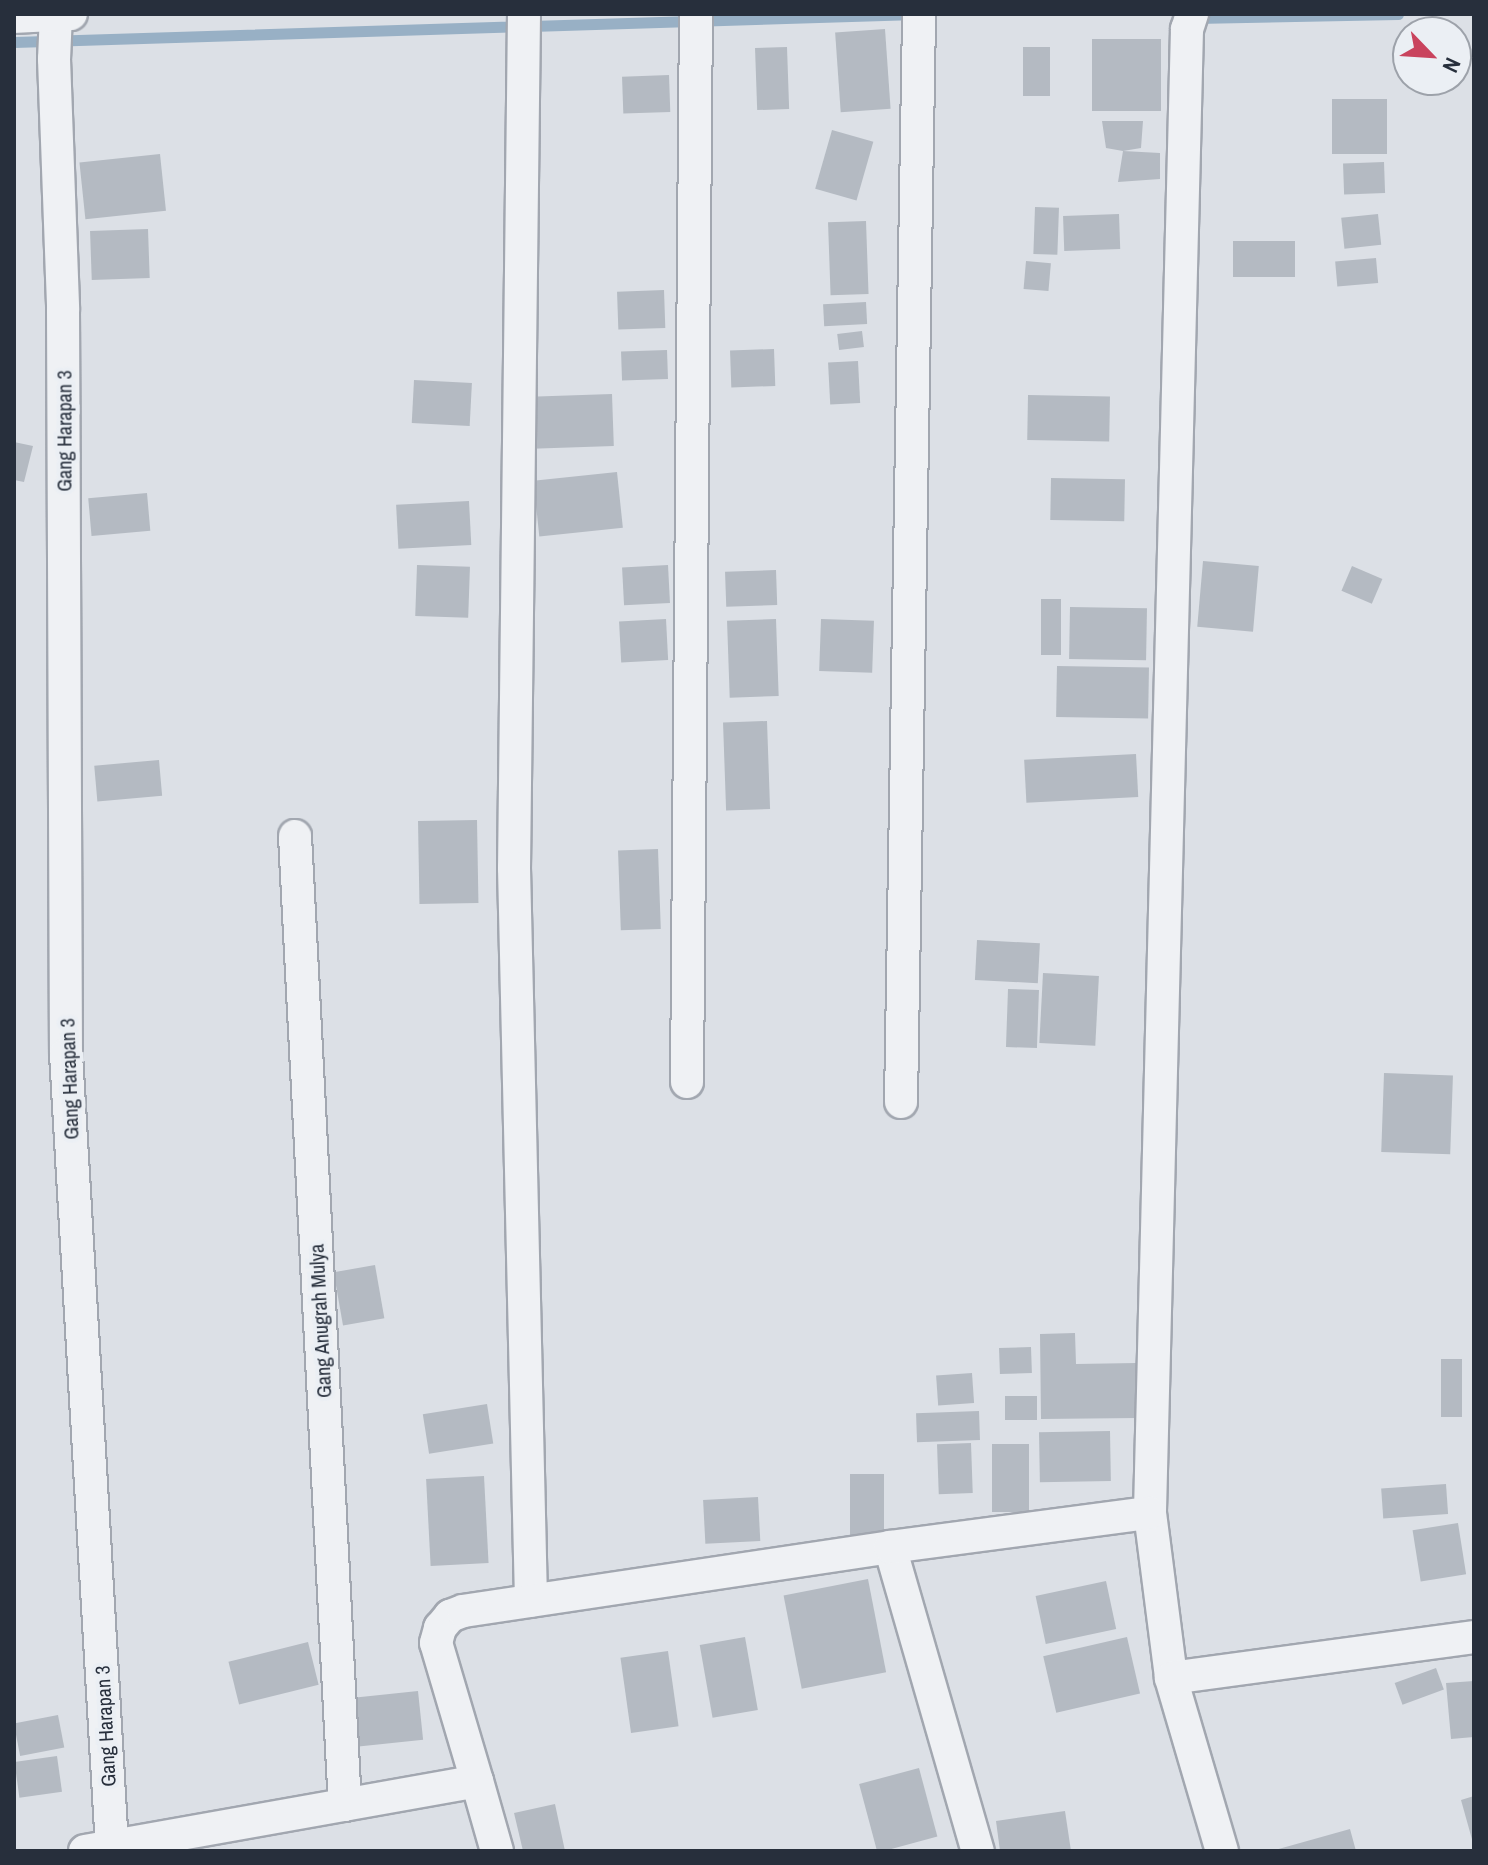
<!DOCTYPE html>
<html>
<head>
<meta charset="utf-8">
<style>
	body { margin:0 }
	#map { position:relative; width:1488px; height:1865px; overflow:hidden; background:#dce0e6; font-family:"Archivo Narrow",sans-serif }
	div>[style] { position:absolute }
	.stream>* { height:11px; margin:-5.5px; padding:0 5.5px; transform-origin:5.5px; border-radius:5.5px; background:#98b0c5 }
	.building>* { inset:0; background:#b4bac2; transform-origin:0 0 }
	.roads { filter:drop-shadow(2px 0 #a2a7b0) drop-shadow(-2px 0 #a2a7b0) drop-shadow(0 2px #a2a7b0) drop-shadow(0 -2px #a2a7b0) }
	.minor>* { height:32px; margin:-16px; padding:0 16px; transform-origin:16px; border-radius:16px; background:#eff1f4 }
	span { translate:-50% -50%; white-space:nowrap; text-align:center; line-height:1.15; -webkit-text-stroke:8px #ebeff4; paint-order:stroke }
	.street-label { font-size:20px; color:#272f3c }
	.frame { position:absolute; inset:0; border:16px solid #272f3c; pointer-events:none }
	.north { position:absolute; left:1392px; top:16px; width:80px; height:80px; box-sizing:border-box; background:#ebeff4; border:2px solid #9da2aa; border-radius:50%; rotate:115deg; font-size:22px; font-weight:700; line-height:32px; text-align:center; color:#272f3c }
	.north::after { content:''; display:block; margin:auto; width:28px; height:36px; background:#c9435d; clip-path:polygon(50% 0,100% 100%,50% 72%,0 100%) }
</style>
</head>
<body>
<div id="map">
	<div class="stream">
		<div style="left:1195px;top:18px;width:203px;rotate:-1.1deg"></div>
		<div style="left:14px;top:42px;width:903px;rotate:-1.78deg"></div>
	</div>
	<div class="building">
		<div style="left:885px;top:29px;width:80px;height:50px;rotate:86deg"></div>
		<div style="left:1092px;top:39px;width:69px;height:72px"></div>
		<div style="left:787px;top:47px;width:62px;height:32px;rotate:88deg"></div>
		<div style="left:1023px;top:47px;width:27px;height:49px"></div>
		<div style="left:669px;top:75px;width:37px;height:47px;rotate:88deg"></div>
		<div style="left:1332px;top:99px;width:55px;height:55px"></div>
		<div style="clip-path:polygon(1102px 121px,1143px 121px,1141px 148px,1123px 151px,1160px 153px,1160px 179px,1118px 182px,1123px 151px,1106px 148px)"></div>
		<div style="left:832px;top:130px;width:43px;height:61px;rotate:16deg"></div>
		<div style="left:160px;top:154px;width:57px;height:81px;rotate:84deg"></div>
		<div style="left:1384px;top:162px;width:31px;height:41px;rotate:88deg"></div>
		<div style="left:1035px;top:207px;width:24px;height:47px;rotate:2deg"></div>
		<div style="left:1119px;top:214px;width:35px;height:56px;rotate:88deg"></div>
		<div style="left:1378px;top:214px;width:31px;height:37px;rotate:84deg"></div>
		<div style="left:866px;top:221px;width:73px;height:38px;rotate:88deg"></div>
		<div style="left:148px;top:229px;width:49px;height:58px;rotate:88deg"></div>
		<div style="left:1233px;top:241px;width:62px;height:36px"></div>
		<div style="left:1376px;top:258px;width:25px;height:41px;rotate:85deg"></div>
		<div style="left:1026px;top:261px;width:25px;height:28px;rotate:5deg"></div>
		<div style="left:664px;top:290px;width:38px;height:47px;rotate:88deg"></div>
		<div style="left:866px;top:302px;width:22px;height:43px;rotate:87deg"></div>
		<div style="left:862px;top:331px;width:16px;height:25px;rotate:83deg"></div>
		<div style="left:774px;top:349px;width:37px;height:44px;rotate:88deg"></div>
		<div style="left:667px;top:350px;width:29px;height:46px;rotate:88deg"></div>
		<div style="left:858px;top:361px;width:42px;height:30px;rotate:87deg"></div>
		<div style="left:414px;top:380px;width:58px;height:43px;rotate:3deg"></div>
		<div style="left:612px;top:394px;width:52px;height:82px;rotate:88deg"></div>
		<div style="left:1028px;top:395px;width:82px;height:45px;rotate:1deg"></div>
		<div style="clip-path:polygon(14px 442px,33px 446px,24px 482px,14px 480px)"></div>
		<div style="left:617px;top:472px;width:56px;height:84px;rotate:84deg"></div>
		<div style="left:1051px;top:478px;width:74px;height:42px;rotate:1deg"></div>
		<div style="left:147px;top:493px;width:38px;height:59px;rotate:85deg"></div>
		<div style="left:469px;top:501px;width:44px;height:73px;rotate:87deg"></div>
		<div style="left:1203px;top:561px;width:56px;height:66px;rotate:5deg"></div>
		<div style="left:417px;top:565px;width:53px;height:51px;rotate:2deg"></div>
		<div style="left:668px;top:565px;width:38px;height:46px;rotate:87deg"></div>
		<div style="left:1352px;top:566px;width:33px;height:27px;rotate:23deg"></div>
		<div style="left:776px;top:570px;width:35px;height:51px;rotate:88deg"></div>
		<div style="left:1041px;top:599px;width:20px;height:56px"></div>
		<div style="left:1070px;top:607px;width:77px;height:52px;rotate:1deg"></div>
		<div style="left:666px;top:619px;width:41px;height:47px;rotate:87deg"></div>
		<div style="left:776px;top:619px;width:77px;height:49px;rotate:88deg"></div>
		<div style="left:821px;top:619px;width:53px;height:52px;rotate:2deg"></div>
		<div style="left:1057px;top:666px;width:92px;height:51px;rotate:1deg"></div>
		<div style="left:767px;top:721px;width:88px;height:44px;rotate:88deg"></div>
		<div style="left:1136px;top:754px;width:43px;height:112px;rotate:87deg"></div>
		<div style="left:159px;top:760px;width:36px;height:65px;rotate:85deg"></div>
		<div style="left:477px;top:820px;width:83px;height:59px;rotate:89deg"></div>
		<div style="left:658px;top:849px;width:80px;height:40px;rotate:88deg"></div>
		<div style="left:977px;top:940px;width:63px;height:40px;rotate:3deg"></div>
		<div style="left:1043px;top:973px;width:56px;height:70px;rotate:3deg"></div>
		<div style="left:1008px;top:989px;width:31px;height:58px;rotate:2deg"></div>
		<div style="left:1384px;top:1073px;width:69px;height:79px;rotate:2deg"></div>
		<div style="left:375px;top:1265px;width:54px;height:42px;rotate:80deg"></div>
		<div style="clip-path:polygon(1075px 1333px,1076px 1364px,1136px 1363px,1137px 1418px,1041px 1419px,1040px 1334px)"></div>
		<div style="left:1031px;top:1347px;width:26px;height:32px;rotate:88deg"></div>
		<div style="left:1441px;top:1359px;width:21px;height:58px"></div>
		<div style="left:972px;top:1373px;width:30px;height:36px;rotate:86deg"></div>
		<div style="left:1037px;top:1396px;width:24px;height:32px;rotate:90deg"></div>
		<div style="left:487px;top:1404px;width:40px;height:65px;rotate:81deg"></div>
		<div style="left:979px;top:1411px;width:29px;height:63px;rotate:88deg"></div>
		<div style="left:1110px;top:1431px;width:50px;height:71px;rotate:89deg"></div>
		<div style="left:971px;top:1443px;width:50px;height:34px;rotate:88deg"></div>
		<div style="left:992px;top:1444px;width:37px;height:68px"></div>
		<div style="left:850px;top:1474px;width:34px;height:64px"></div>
		<div style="left:484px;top:1476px;width:87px;height:58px;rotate:87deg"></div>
		<div style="left:1446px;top:1484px;width:30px;height:65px;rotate:86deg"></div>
		<div style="left:758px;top:1497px;width:44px;height:55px;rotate:87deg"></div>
		<div style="left:1458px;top:1523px;width:52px;height:46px;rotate:81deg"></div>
		<div style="left:868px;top:1579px;width:95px;height:86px;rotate:79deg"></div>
		<div style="left:1106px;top:1581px;width:49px;height:72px;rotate:78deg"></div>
		<div style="left:745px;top:1637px;width:74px;height:46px;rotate:80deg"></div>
		<div style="left:1127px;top:1637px;width:58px;height:86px;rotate:77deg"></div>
		<div style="left:308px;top:1642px;width:44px;height:82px;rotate:76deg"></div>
		<div style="left:668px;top:1651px;width:76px;height:48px;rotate:82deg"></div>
		<div style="left:1436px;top:1668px;width:23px;height:44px;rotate:70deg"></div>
		<div style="clip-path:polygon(1474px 1681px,1474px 1737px,1451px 1739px,1446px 1683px)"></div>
		<div style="left:418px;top:1691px;width:49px;height:72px;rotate:84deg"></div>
		<div style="left:58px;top:1715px;width:33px;height:45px;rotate:79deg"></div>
		<div style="left:57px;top:1756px;width:36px;height:43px;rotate:82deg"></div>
		<div style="left:919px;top:1768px;width:71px;height:62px;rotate:75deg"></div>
		<div style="clip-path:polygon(1474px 1796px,1474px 1843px,1473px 1843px,1461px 1800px)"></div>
		<div style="clip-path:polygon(555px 1804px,565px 1851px,523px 1851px,514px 1813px)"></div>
		<div style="clip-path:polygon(1065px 1811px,1071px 1851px,1000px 1851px,996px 1821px)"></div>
		<div style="clip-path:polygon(1350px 1829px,1356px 1851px,1275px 1851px,1275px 1850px)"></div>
	</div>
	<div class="roads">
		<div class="minor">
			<div style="left:56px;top:14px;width:45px;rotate:92.5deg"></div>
			<div style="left:54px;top:59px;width:251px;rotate:87.9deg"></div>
			<div style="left:63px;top:310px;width:744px;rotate:89.77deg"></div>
			<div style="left:66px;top:1054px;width:793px;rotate:86.68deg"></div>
			<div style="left:524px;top:14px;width:854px;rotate:90.67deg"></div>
			<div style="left:514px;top:868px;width:733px;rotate:88.67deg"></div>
			<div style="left:1192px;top:14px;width:16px;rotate:108deg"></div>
			<div style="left:1187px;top:29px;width:1484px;rotate:91.43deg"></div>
			<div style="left:1150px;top:1513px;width:166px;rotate:82.7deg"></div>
			<div style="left:1171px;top:1678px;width:180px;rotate:73.6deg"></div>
			<div style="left:14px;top:17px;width:57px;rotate:-3deg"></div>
			<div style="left:295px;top:836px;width:970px;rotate:87.05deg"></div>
			<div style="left:687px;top:1082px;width:1068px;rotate:-89.52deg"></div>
			<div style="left:901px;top:1102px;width:1088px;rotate:-89.05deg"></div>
			<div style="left:890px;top:1547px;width:316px;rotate:73.9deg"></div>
			<div style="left:1171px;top:1678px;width:306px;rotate:-7.7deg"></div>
			<div style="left:477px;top:1781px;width:73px;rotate:74.1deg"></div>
			<div style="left:85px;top:1851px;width:398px;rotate:-10.1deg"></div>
			<div style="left:477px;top:1781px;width:144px;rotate:-106.5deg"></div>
			<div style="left:436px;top:1643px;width:16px;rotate:-75deg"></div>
			<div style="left:440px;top:1628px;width:16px;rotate:-50deg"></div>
			<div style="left:450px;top:1616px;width:14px;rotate:-21deg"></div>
			<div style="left:463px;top:1611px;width:432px;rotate:-8.5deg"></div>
			<div style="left:890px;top:1547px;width:262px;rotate:-7.5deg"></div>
		</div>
	</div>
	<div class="street-label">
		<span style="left:64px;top:431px;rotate:-90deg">Gang Harapan 3</span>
		<span style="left:69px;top:1079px;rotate:-92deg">Gang Harapan 3</span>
		<span style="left:320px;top:1321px;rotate:-93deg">Gang Anugrah Mulya</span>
		<span style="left:105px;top:1726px;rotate:-93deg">Gang Harapan 3</span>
	</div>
	<div class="frame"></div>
	<div class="north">N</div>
</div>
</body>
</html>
